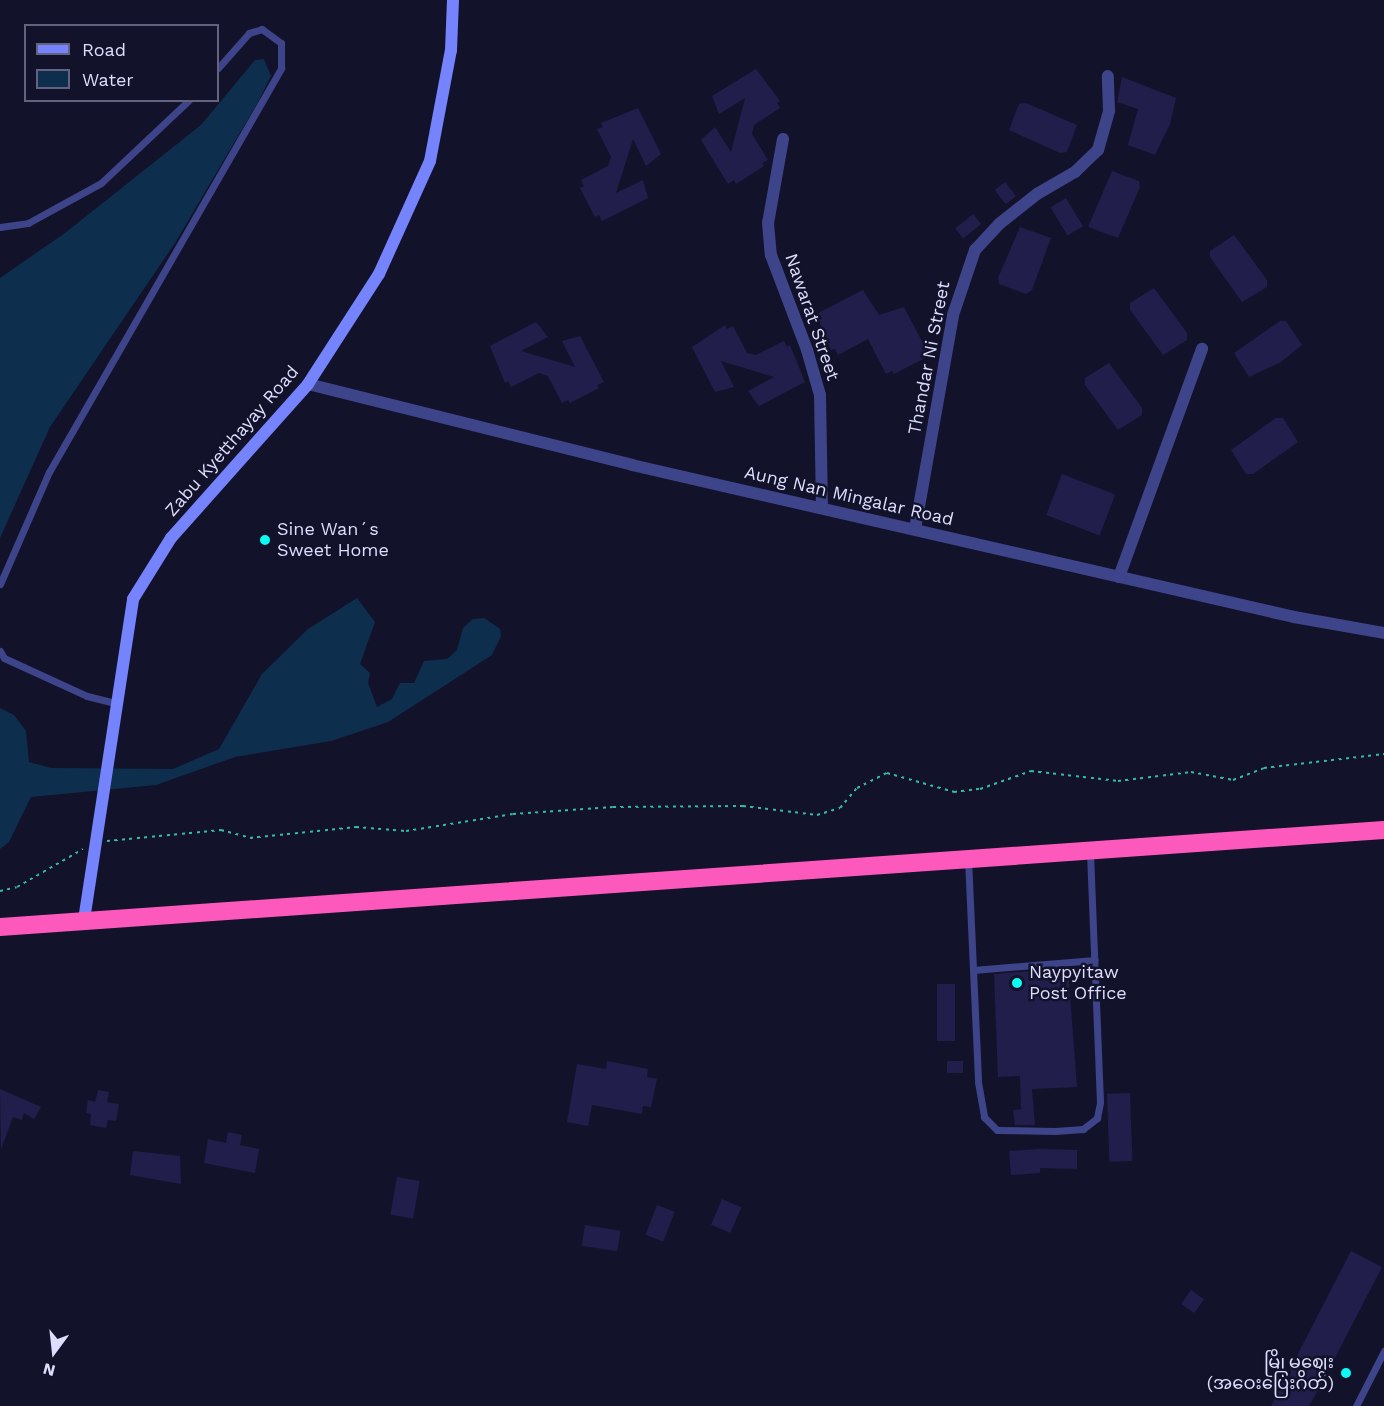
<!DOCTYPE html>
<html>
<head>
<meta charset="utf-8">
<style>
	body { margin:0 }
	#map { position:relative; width:1384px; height:1406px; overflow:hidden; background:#13122b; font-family:"Work Sans","Noto Sans Myanmar",sans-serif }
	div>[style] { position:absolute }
	.water>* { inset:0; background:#0e2e4e }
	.building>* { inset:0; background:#211e4c; transform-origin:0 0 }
	.path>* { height:2px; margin-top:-1px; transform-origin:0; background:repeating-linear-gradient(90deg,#33bca2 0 3px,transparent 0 7.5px) }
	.lane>* { height:7px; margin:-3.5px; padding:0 3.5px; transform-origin:3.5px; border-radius:3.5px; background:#3e4489 }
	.street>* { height:12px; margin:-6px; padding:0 6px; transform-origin:6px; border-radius:6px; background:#3e4489 }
	.secondary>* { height:12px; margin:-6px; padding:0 6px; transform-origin:6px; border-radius:6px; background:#7583fd }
	.highway>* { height:18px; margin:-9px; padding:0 9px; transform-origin:9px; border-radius:9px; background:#fd59bd }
	.dots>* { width:16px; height:16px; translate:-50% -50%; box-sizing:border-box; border:3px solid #13122b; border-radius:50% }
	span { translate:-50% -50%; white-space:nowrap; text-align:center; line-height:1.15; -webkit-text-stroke:5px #13122b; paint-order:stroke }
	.street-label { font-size:18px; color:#ddddfe }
	.poi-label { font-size:18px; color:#ddddfe }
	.left { translate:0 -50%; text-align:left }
	.right { translate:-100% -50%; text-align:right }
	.legend { position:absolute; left:24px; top:24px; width:195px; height:78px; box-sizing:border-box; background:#13122b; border:2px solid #64637f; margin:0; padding:8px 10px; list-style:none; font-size:18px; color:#ddddfe }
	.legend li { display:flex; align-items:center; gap:12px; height:30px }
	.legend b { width:30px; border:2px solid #64637f }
	.north { position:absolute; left:24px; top:1322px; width:60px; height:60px; -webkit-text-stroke:4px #13122b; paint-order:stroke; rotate:195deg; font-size:16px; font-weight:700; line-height:24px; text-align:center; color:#ddddfe }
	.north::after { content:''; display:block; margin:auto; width:21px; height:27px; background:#ddddfe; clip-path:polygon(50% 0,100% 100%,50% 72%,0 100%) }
</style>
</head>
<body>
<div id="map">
	<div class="water">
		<div style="clip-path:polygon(264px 59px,271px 76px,258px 102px,175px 243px,50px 427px,0 538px,0 278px,65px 233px,201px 125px,255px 60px)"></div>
		<div style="clip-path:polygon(357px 598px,375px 622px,360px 664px,370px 673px,368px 683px,377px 707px,392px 699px,400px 683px,414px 683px,424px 661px,447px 659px,457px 650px,463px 628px,473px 619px,484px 618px,500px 629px,501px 636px,492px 655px,388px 722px,331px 741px,235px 757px,156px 785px,31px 797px,9px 842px,0 849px,0 708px,14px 715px,26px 731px,29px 762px,51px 768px,173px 769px,219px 749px,262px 674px,308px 629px)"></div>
	</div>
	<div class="building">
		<div style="clip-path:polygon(756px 69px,780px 101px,777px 103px,780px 108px,754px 125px,752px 134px,768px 160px,762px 163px,764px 166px,736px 184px,734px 180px,728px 184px,701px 140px,715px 127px,731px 152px,745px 98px,719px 114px,712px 96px)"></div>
		<div style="clip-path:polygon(1122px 77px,1176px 98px,1170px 124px,1155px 155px,1128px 145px,1138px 109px,1117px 102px)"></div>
		<div style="clip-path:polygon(1026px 103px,1077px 125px,1067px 152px,1060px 153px,1009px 130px,1019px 104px)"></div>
		<div style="clip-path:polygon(638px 108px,661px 154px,646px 166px,633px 139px,616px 193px,643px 180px,648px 198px,602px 221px,599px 215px,595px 217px,580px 188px,584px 186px,581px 180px,608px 166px,611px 157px,597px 129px,603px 127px,601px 123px)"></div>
		<div style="clip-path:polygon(1112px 171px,1139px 181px,1140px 187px,1118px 238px,1088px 227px)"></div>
		<div style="left:1005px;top:182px;width:18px;height:13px;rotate:52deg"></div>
		<div style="left:1066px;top:198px;width:33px;height:18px;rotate:59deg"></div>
		<div style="left:973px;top:214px;width:13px;height:23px;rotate:51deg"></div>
		<div style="clip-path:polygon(1020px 227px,1051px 238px,1032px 290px,1026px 294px,999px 284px,998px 278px)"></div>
		<div style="clip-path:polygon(1234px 235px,1267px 280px,1267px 287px,1242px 302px,1210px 257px,1210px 251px)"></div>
		<div style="clip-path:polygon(1154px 288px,1187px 333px,1187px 340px,1163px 355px,1130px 310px,1130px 303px)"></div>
		<div style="clip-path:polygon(863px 290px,879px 315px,904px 307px,928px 353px,921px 356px,923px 359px,894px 374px,892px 371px,886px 374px,868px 339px,838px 355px,835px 349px,831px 350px,816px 314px)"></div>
		<div style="clip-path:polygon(1280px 321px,1286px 321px,1302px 345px,1281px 362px,1249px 377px,1234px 353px)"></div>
		<div style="clip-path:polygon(536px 322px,548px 337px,521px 351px,575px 367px,562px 341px,580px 336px,604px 382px,597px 385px,599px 388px,570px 403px,568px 400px,562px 403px,548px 376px,539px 373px,511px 387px,508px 381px,505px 383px,490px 346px)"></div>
		<div style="clip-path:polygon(725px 325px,727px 329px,733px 326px,747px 353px,756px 355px,784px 341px,787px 347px,790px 345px,805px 382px,759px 406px,748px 391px,774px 377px,721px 361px,734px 387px,715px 392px,692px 347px)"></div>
		<div style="clip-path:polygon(1109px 363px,1142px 408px,1142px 415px,1118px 430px,1085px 385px,1085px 378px)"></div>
		<div style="clip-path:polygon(1276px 418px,1283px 418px,1298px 442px,1253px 474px,1246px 474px,1231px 450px)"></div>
		<div style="left:1062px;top:474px;width:57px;height:44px;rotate:21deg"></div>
		<div style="clip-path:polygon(1068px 968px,1077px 1087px,1032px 1089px,1035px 1125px,1015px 1125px,1013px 1110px,1021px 1109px,1020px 1076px,998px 1077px,994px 974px)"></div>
		<div style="left:937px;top:984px;width:18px;height:57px"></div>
		<div style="clip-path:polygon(607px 1061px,648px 1069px,647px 1077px,657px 1079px,651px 1107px,643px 1106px,642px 1114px,592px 1105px,588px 1126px,567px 1122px,577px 1064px,606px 1069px)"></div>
		<div style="left:947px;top:1061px;width:16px;height:12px"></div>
		<div style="clip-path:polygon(0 1089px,41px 1107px,34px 1119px,24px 1113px,22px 1120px,13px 1117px,1px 1149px)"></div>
		<div style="clip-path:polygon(98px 1090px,109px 1092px,107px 1102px,119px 1104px,116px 1121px,108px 1120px,106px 1128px,90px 1125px,91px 1114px,86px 1113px,88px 1100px,95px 1102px)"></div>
		<div style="left:1130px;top:1093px;width:68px;height:23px;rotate:88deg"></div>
		<div style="clip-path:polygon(228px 1132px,242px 1135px,240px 1145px,259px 1149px,255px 1173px,204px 1163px,208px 1139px,226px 1143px)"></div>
		<div style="clip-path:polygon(1039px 1149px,1077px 1150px,1077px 1169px,1040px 1168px,1040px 1173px,1011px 1175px,1009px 1151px)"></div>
		<div style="clip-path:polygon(133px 1151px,180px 1156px,181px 1184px,130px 1175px)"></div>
		<div style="left:397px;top:1177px;width:23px;height:38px;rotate:10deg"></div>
		<div style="left:722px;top:1199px;width:21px;height:28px;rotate:23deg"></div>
		<div style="left:657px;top:1205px;width:19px;height:32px;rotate:21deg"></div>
		<div style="left:585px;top:1225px;width:36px;height:21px;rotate:9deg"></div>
		<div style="clip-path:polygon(1351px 1251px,1382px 1267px,1321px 1385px,1309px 1406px,1271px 1406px)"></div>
		<div style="left:1191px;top:1290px;width:16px;height:17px;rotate:35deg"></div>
	</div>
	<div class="path">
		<div style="left:107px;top:841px;width:115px;rotate:-5.5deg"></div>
		<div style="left:221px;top:830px;width:30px;rotate:15deg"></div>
		<div style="left:250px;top:838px;width:107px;rotate:-5.9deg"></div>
		<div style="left:356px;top:827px;width:50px;rotate:4.6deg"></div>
		<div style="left:406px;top:831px;width:108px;rotate:-9deg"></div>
		<div style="left:513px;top:814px;width:100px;rotate:-4deg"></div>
		<div style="left:613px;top:807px;width:130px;rotate:-0.4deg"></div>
		<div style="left:743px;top:806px;width:75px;rotate:6.9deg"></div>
		<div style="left:817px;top:815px;width:24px;rotate:-17deg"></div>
		<div style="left:840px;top:808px;width:26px;rotate:-50deg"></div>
		<div style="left:857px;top:788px;width:34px;rotate:-27deg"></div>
		<div style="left:887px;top:773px;width:70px;rotate:15.8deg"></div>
		<div style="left:954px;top:792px;width:26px;rotate:-7deg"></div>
		<div style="left:980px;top:789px;width:54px;rotate:-19.4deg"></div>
		<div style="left:1031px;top:771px;width:88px;rotate:6.6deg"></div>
		<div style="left:1118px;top:781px;width:74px;rotate:-7deg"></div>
		<div style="left:1191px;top:772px;width:43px;rotate:10.8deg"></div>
		<div style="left:1233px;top:780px;width:33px;rotate:-21deg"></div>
		<div style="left:1264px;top:768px;width:121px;rotate:-6.7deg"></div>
		<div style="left:0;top:891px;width:17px;rotate:-13deg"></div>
		<div style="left:17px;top:887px;width:76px;rotate:-29.9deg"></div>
	</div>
	<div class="lane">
		<div style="left:0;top:227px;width:28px;rotate:-8deg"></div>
		<div style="left:28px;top:223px;width:83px;rotate:-28.7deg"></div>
		<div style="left:101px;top:183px;width:121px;rotate:-43.3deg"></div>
		<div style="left:0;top:584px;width:122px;rotate:-66.4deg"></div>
		<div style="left:49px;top:472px;width:466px;rotate:-60.1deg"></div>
		<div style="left:281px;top:68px;width:25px;rotate:-90deg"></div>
		<div style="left:281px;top:43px;width:24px;rotate:-144deg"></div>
		<div style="left:262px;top:29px;width:14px;rotate:163deg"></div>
		<div style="left:249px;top:33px;width:47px;rotate:131.5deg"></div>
		<div style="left:0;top:651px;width:8px;rotate:60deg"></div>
		<div style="left:4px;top:658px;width:91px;rotate:24.6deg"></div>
		<div style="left:87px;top:696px;width:30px;rotate:14deg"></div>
		<div style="left:968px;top:859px;width:223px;rotate:87.4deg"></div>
		<div style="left:978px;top:1082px;width:36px;rotate:80deg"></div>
		<div style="left:984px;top:1117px;width:18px;rotate:45deg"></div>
		<div style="left:997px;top:1130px;width:58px;rotate:1deg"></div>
		<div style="left:1055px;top:1131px;width:28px;rotate:-4deg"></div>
		<div style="left:1083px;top:1129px;width:18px;rotate:-38deg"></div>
		<div style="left:1097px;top:1118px;width:16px;rotate:-79deg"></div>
		<div style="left:1100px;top:1102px;width:251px;rotate:-92.3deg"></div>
		<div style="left:973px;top:970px;width:122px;rotate:-4.7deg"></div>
		<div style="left:1356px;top:1406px;width:62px;rotate:-63deg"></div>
	</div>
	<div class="street">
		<div style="left:783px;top:139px;width:85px;rotate:100.1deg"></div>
		<div style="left:768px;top:223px;width:32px;rotate:85deg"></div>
		<div style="left:771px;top:255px;width:102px;rotate:69.2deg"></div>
		<div style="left:807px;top:350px;width:47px;rotate:73.9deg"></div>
		<div style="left:820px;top:395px;width:113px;rotate:89deg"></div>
		<div style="left:308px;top:384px;width:334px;rotate:14deg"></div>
		<div style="left:632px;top:465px;width:679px;rotate:12.93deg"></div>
		<div style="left:1294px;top:617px;width:91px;rotate:10.1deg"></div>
		<div style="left:915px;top:529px;width:217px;rotate:-79.9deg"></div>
		<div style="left:953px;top:315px;width:69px;rotate:-71.3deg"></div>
		<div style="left:975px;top:250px;width:35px;rotate:-47deg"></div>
		<div style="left:999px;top:224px;width:48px;rotate:-38.3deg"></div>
		<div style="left:1037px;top:194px;width:44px;rotate:-30.1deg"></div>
		<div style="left:1075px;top:172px;width:32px;rotate:-44deg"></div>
		<div style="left:1098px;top:150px;width:41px;rotate:-74.2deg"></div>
		<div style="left:1109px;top:111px;width:35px;rotate:-92deg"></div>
		<div style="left:1119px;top:577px;width:243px;rotate:-70deg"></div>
	</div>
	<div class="secondary">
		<div style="left:84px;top:920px;width:325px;rotate:-81.3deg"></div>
		<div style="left:133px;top:599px;width:72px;rotate:-58.1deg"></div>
		<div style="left:171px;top:538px;width:206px;rotate:-48.3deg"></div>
		<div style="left:308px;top:384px;width:131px;rotate:-57.2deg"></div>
		<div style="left:379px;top:274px;width:124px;rotate:-65.7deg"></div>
		<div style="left:430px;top:161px;width:113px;rotate:-79.3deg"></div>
		<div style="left:451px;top:50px;width:50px;rotate:-87.7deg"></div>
	</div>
	<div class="highway">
		<div style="left:0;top:927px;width:1387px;rotate:-4.01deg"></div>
	</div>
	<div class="dots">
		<div style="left:265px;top:540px;background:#0cfbf5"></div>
		<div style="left:1017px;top:983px;background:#0cfbf5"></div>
		<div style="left:1346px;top:1373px;background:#0cfbf5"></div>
	</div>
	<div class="street-label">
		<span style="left:812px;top:317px;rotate:71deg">Nawarat Street</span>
		<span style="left:929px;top:358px;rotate:-79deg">Thandar Ni Street</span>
		<span style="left:232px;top:441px;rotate:-49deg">Zabu Kyetthayay Road</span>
		<span style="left:849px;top:496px;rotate:13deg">Aung Nan Mingalar Road</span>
	</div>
	<div class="poi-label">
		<span class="left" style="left:277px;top:540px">Sine Wan´s<br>Sweet Home</span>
		<span class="left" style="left:1029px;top:983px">Naypyitaw<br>Post Office</span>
		<span class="right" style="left:1334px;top:1373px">မြို့မဈေး<br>(အဝေးပြေးဂိတ်)</span>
	</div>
	<ul class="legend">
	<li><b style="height:8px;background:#7583fd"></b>Road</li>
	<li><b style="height:16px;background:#0e2e4e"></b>Water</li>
	</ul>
	<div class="north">N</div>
</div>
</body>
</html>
